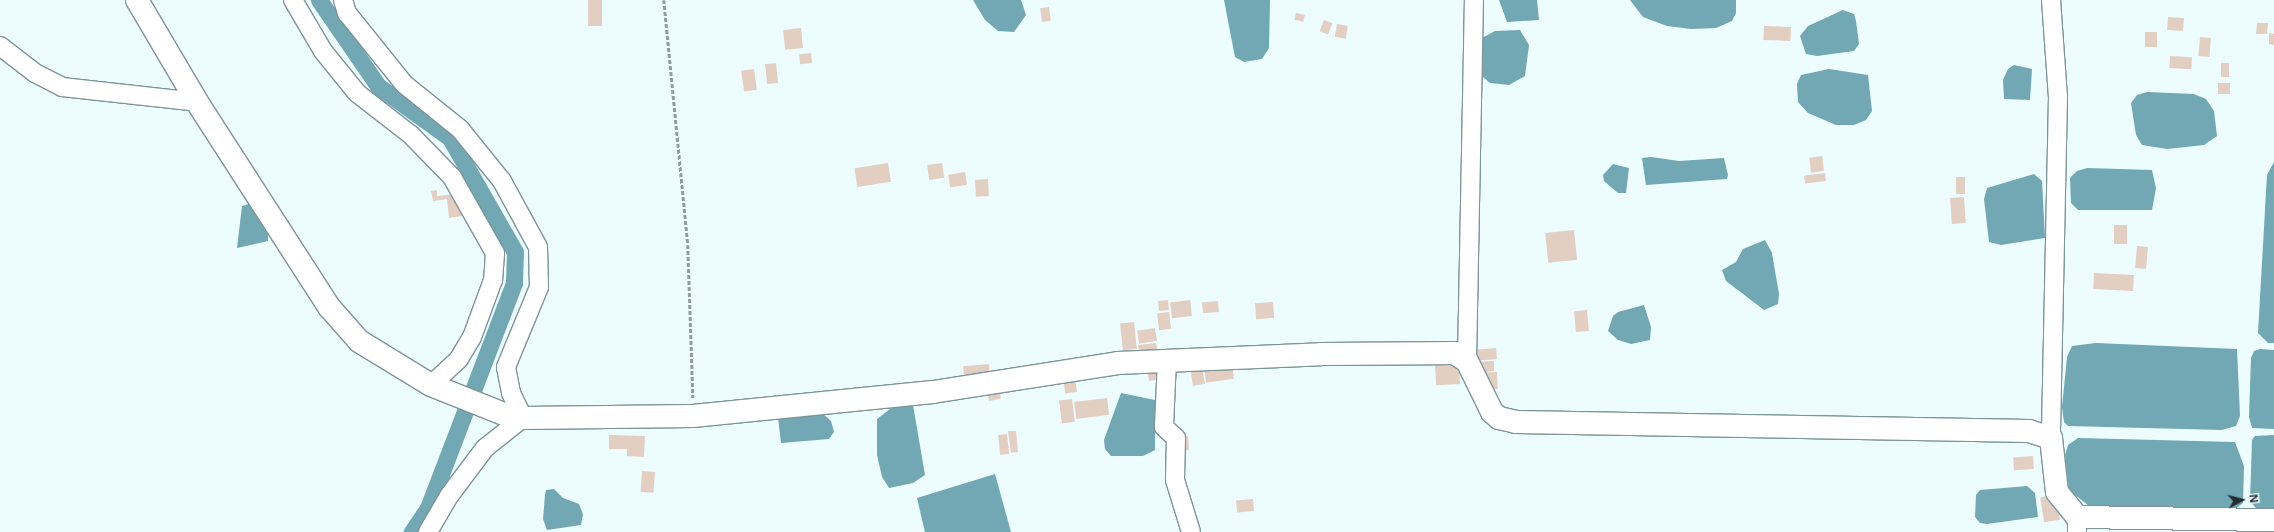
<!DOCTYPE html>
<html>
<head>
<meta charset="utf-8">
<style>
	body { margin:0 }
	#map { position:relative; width:2274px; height:532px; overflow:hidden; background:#ecfcff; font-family:"Noto Sans",sans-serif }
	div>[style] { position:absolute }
	.water>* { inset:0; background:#71a8b3 }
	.canal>* { height:17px; margin:-8.5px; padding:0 8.5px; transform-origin:8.5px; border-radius:8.5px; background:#71a8b3 }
	.building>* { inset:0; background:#e3cfc2; transform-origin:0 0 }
	.path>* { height:2.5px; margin-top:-1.25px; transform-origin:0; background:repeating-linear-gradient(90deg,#8e9c9e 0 4px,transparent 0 6px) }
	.roads { filter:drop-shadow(1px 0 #7d959a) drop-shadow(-1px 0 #7d959a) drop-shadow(0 1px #7d959a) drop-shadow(0 -1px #7d959a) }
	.street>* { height:18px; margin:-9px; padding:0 9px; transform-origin:9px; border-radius:9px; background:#fff }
	.secondary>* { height:22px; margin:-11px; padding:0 11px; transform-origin:11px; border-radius:11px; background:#fff }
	span { translate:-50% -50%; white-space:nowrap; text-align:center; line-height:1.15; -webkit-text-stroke:3.5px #ecfcff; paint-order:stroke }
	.north { position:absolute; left:2222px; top:480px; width:40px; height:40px; -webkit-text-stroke:3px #ecfcff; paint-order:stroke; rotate:83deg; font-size:11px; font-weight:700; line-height:16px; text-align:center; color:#232d2f }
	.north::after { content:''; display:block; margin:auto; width:14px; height:18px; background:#232d2f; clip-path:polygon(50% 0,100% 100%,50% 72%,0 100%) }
</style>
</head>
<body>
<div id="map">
	<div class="water">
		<div style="clip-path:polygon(973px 0,1021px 0,1026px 15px,1014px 32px,998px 31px,985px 20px)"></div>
		<div style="clip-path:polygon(1224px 0,1270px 0,1269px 48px,1262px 59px,1244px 62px,1235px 57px)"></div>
		<div style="clip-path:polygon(1499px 0,1537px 0,1539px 20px,1507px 22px)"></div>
		<div style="clip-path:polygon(1630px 0,1736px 0,1736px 13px,1732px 21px,1716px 28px,1691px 29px,1667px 26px,1643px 17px)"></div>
		<div style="clip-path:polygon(1843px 10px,1854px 14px,1856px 21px,1859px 44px,1854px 51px,1817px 56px,1806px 54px,1800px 36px,1808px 26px)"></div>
		<div style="clip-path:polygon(1520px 30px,1529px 45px,1525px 76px,1509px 85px,1490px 83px,1483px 77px,1482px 38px,1495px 31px)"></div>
		<div style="clip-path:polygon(2014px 65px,2032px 69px,2030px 100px,2004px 99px,2003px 80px,2008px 69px)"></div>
		<div style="clip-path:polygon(1829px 69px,1868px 75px,1872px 111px,1866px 120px,1854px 125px,1836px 125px,1808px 113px,1798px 102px,1797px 84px,1801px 75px)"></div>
		<div style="clip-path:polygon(2147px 92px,2194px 94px,2206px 99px,2214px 111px,2217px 136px,2204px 145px,2167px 149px,2142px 145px,2136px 135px,2131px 103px,2137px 95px)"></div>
		<div style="clip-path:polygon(1651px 157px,1679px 161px,1724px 158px,1728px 175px,1727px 179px,1646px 185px,1642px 158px)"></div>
		<div style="clip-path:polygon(2274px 162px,2274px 343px,2268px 343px,2258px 333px,2267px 175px)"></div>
		<div style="clip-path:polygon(1613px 164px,1629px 168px,1626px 193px,1618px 193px,1604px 181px,1603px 175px)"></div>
		<div style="clip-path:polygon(2087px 168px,2152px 170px,2156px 188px,2152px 210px,2078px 210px,2071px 203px,2070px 178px,2077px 171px)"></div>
		<div style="clip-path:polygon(2034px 174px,2042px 181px,2045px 238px,2001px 245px,1989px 242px,1984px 199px,1987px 188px)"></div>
		<div style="clip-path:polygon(249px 204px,268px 230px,268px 241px,237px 248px,242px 206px)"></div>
		<div style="clip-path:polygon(1765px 240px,1772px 253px,1779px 294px,1778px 304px,1764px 310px,1726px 281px,1722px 270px,1736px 262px,1743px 249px)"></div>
		<div style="clip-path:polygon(1644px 305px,1651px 327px,1650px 340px,1631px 344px,1618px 340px,1608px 331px,1613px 316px,1618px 312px)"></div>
		<div style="clip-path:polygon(2096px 343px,2237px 349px,2240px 416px,2236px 426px,2222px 430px,2068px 426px,2064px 422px,2062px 407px,2067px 357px,2072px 346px)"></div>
		<div style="clip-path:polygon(2260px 349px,2274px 350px,2274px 429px,2252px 428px,2249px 417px,2251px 358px,2254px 351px)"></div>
		<div style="clip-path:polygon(1121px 393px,1155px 400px,1155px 450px,1143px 456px,1111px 456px,1105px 449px,1104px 440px)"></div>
		<div style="clip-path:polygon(913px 405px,925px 475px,913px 483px,889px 488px,882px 477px,877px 455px,877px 419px,894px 406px)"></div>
		<div style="clip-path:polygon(820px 411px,831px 421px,834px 432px,829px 439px,781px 443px,778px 417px)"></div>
		<div style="clip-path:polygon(2274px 435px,2274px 512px,2259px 512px,2250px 501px,2252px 440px,2255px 436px)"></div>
		<div style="clip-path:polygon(2078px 438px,2235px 442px,2244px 466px,2243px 503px,2234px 510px,2094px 510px,2069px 490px,2065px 455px,2068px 445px)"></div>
		<div style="clip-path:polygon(995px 474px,1011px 532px,925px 532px,917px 498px)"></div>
		<div style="clip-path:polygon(2027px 486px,2035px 493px,2038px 517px,1987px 524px,1980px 523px,1975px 517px,1976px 495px,1980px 490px)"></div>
		<div style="clip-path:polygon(554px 489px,563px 498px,579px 504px,583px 514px,581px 525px,547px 530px,543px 519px,545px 495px,546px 490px)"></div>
	</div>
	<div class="canal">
		<div style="left:319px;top:0;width:104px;rotate:55.5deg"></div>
		<div style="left:378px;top:86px;width:89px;rotate:35.8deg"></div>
		<div style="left:450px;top:138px;width:131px;rotate:60.3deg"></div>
		<div style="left:515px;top:252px;width:31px;rotate:92deg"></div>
		<div style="left:514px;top:283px;width:241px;rotate:110.9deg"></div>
		<div style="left:428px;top:508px;width:29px;rotate:124deg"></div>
	</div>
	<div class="building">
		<div style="left:588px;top:0;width:14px;height:26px"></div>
		<div style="left:1049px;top:7px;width:14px;height:9px;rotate:82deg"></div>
		<div style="left:1296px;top:13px;width:9px;height:7px;rotate:13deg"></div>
		<div style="left:2168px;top:17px;width:16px;height:13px;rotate:4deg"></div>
		<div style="left:1324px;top:20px;width:9px;height:12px;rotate:21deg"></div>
		<div style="clip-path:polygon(2257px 23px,2268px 23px,2267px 34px,2256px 34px)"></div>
		<div style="left:1337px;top:24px;width:11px;height:13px;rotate:10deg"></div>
		<div style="left:1764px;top:26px;width:27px;height:14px;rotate:2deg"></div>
		<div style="left:801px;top:28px;width:20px;height:18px;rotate:84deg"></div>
		<div style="left:2145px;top:32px;width:12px;height:15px"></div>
		<div style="clip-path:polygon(2269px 33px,2274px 34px,2274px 45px,2269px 44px)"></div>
		<div style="left:2200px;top:37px;width:11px;height:19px;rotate:5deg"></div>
		<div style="left:811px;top:53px;width:10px;height:12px;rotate:84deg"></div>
		<div style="left:2170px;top:56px;width:22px;height:12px;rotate:3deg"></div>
		<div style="left:776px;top:63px;width:20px;height:11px;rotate:84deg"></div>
		<div style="left:2221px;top:63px;width:8px;height:14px"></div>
		<div style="left:754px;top:69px;width:21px;height:13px;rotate:82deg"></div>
		<div style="left:2218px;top:83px;width:12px;height:11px"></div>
		<div style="left:1822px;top:156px;width:15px;height:13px;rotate:82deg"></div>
		<div style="left:888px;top:163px;width:19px;height:34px;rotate:81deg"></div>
		<div style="left:942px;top:163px;width:15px;height:15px;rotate:82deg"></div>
		<div style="left:965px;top:172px;width:13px;height:17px;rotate:81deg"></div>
		<div style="left:1825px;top:173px;width:8px;height:21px;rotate:83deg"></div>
		<div style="left:1956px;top:177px;width:9px;height:17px"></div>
		<div style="left:988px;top:179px;width:17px;height:13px;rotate:87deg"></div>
		<div style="clip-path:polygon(437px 190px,437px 196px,459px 194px,462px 216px,449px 218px,447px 199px,433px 201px,431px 191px)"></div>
		<div style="left:1964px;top:197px;width:26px;height:14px;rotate:86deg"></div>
		<div style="left:2114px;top:225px;width:13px;height:19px"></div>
		<div style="left:1574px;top:230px;width:30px;height:29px;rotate:84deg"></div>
		<div style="left:2137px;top:246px;width:11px;height:22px;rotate:5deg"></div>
		<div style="left:2094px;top:273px;width:40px;height:16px;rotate:3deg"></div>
		<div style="left:1168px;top:300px;width:10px;height:10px;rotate:84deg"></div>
		<div style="left:1190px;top:300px;width:16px;height:20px;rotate:83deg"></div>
		<div style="left:1218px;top:301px;width:11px;height:16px;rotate:85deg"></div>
		<div style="left:1273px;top:302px;width:16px;height:18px;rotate:86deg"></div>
		<div style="left:1587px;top:310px;width:21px;height:13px;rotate:85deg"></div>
		<div style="left:1169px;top:312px;width:17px;height:12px;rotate:83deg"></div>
		<div style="left:1134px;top:322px;width:27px;height:14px;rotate:84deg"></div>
		<div style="left:1155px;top:328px;width:13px;height:18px;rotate:81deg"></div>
		<div style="clip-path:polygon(1156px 343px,1158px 352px,1140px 355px,1138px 345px)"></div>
		<div style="left:1496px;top:348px;width:11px;height:23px;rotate:85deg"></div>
		<div style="clip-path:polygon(1494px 361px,1494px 371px,1476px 373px,1475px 362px)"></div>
		<div style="left:989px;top:364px;width:11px;height:26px;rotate:85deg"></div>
		<div style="left:1459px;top:364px;width:20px;height:24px;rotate:87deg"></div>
		<div style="left:1232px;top:365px;width:14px;height:28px;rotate:82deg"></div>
		<div style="left:1202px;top:366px;width:18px;height:12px;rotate:81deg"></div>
		<div style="left:1160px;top:367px;width:12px;height:13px;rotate:81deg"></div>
		<div style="left:1497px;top:372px;width:17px;height:11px;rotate:87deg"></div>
		<div style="left:1075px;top:377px;width:15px;height:12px;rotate:82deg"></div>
		<div style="left:999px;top:388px;width:11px;height:12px;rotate:80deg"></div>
		<div style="left:1107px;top:398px;width:17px;height:33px;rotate:83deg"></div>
		<div style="left:1072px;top:399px;width:23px;height:13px;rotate:83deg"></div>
		<div style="clip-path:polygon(1008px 431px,1016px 431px,1018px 452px,1011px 453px)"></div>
		<div style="left:1007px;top:434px;width:20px;height:9px;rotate:84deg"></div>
		<div style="clip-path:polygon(609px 435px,645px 436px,644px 457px,627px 456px,627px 449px,609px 449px)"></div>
		<div style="left:1188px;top:436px;width:14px;height:11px;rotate:86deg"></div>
		<div style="left:2033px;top:456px;width:13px;height:20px;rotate:86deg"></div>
		<div style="left:642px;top:471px;width:13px;height:21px;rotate:4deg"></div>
		<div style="left:2056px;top:495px;width:25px;height:16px;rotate:81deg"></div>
		<div style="left:1253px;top:499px;width:12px;height:17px;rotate:85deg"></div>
	</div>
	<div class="path">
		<div style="left:664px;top:0;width:246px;rotate:84.4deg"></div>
		<div style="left:688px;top:245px;width:153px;rotate:88.1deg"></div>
	</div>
	<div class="roads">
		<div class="street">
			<div style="left:293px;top:0;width:59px;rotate:59.5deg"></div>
			<div style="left:323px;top:51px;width:54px;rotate:51deg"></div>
			<div style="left:357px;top:93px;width:68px;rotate:37.9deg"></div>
			<div style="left:411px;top:135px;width:59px;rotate:45.7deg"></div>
			<div style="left:452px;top:177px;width:87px;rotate:60.5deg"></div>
			<div style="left:495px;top:253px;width:27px;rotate:94deg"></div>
			<div style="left:493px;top:280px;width:61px;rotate:110.2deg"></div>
			<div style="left:472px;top:337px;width:26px;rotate:121deg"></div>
			<div style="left:459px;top:359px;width:38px;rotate:137deg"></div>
			<div style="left:343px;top:0;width:14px;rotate:73deg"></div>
			<div style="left:347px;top:13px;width:91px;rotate:51.2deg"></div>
			<div style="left:404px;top:84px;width:72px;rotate:38.8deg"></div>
			<div style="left:460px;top:129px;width:67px;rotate:51.1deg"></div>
			<div style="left:502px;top:181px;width:75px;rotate:61.4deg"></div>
			<div style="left:538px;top:247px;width:40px;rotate:88.6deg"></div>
			<div style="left:539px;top:287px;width:87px;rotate:112.4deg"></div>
			<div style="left:506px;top:367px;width:26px;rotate:79deg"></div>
			<div style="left:511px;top:393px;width:28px;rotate:64deg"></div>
			<div style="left:523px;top:418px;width:48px;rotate:141.7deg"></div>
			<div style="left:485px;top:448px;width:60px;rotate:126.9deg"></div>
			<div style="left:449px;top:496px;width:42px;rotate:120.3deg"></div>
			<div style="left:2051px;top:0;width:97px;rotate:85.9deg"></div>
			<div style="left:2058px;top:97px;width:341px;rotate:91.2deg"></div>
			<div style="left:0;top:46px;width:44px;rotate:37.6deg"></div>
			<div style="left:35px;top:73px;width:30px;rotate:27deg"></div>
			<div style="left:62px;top:87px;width:136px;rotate:6.3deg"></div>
			<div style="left:1167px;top:360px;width:67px;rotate:92.6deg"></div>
			<div style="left:1164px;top:427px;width:16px;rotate:43deg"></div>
			<div style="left:1176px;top:438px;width:42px;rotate:91.4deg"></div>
			<div style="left:1175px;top:480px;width:54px;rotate:72.9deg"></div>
			<div style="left:1467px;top:361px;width:361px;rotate:-88.9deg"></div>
			<div style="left:2077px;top:517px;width:15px;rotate:90deg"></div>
		</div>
		<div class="secondary">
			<div style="left:137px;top:0;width:118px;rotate:59.5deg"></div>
			<div style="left:197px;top:102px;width:245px;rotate:57.2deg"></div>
			<div style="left:330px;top:308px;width:44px;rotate:48.7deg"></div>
			<div style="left:359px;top:341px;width:84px;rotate:31.4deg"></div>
			<div style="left:431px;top:385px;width:79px;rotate:21.7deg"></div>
			<div style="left:504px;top:414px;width:19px;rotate:12deg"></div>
			<div style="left:523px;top:418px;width:170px;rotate:-0.7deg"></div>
			<div style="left:693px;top:416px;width:241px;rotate:-5.7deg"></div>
			<div style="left:933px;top:392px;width:187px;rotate:-8.9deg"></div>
			<div style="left:1118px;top:363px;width:203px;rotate:-2.5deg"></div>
			<div style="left:1321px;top:354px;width:133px;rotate:-0.4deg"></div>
			<div style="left:1454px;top:353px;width:15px;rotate:32deg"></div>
			<div style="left:1467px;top:361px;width:57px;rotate:63.9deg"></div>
			<div style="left:1492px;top:412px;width:9px;rotate:41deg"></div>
			<div style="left:1499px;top:418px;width:17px;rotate:13deg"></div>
			<div style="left:1516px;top:422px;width:513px;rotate:1.01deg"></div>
			<div style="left:2029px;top:431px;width:23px;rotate:18deg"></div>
			<div style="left:2051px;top:438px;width:54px;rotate:83.7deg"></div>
			<div style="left:2057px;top:492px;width:32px;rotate:51deg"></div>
			<div style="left:2077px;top:517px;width:197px;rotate:0.9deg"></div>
		</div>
	</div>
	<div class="north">N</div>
</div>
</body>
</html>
